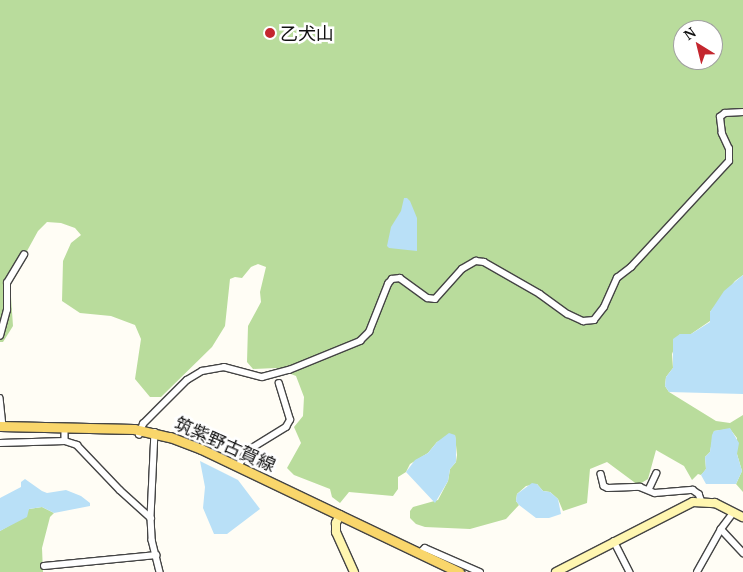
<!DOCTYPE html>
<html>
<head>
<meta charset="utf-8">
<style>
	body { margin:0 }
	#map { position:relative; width:743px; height:572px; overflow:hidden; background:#fffdf5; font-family:"PT Serif","Noto Sans JP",serif }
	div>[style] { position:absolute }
	.forest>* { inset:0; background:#b9dc9c }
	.water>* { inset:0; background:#b9e0f7 }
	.stream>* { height:1px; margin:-0.5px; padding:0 0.5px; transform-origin:0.5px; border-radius:0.5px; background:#b9e0f7 }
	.roads { filter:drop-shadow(1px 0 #444) drop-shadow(-1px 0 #444) drop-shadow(0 1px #444) drop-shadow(0 -1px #444) }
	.street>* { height:5.5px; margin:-2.75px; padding:0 2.75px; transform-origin:2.75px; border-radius:2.75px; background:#fff }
	.secondary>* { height:8px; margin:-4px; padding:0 4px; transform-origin:4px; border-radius:4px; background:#fff6b0 }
	.primary>* { height:9px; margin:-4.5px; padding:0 4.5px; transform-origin:4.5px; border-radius:4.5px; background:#f9d66b }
	.dots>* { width:14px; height:14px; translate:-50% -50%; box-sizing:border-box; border:2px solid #fff; border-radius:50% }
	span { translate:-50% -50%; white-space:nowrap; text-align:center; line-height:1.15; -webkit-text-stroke:5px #fff; paint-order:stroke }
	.poi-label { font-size:18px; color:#111 }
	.left { translate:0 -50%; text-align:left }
	.street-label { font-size:18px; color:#111 }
	.north { position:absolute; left:673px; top:20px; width:50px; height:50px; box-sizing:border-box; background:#fff; border:1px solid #a0a0a0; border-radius:50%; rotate:324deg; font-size:14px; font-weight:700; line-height:20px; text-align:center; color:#111 }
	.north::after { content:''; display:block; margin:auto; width:18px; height:22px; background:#c4262e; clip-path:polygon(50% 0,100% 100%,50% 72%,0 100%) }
</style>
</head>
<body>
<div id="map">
	<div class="forest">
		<div style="clip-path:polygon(evenodd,0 0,743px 0,743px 275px,735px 281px,710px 312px,710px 321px,691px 334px,680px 334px,672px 354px,673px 368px,666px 377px,665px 386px,669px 392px,716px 421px,730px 423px,743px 415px,743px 492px,736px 484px,742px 471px,737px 454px,737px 438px,730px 429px,714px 431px,710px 452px,705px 457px,706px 469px,703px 473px,701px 475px,698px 474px,692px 480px,684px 466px,656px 450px,648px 479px,638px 485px,607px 462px,590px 469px,587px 503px,563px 511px,558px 499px,550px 492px,543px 491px,537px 484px,526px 486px,517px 494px,516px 501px,519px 505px,506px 519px,470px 529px,425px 527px,416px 524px,410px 518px,410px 511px,413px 507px,438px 500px,448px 481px,450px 469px,456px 462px,457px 455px,455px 435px,437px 442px,428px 453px,410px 464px,406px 472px,398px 477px,398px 489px,393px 496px,349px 492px,340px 503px,332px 497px,330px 489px,294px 475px,287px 468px,301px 443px,294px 427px,303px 416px,304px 397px,296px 376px,276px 368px,253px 369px,247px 362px,248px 326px,261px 302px,260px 292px,266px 267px,258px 264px,251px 267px,242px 278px,235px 277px,230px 279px,225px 326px,212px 347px,161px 397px,150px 397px,135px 379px,141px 339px,135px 325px,111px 316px,80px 313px,62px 301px,63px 261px,71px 243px,81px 235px,75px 228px,61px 223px,47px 222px,38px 231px,10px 282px,13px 326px,3px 342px,0 342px,0 0,683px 30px,713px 30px,713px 60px,683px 60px,683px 30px)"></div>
		<div style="clip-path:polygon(42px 507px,54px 513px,50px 517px,42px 548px,43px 572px,0 572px,0 531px,12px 524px,29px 509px)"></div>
	</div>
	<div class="water">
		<div style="clip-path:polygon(404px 198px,407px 198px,410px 201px,417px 218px,417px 251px,389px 248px,387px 246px,391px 227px,401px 211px)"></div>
		<div style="clip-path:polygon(743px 275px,743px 394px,669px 392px,665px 386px,666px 377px,673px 368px,673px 339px,680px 334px,691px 334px,710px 322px,710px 312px,724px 291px)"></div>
		<div style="clip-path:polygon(730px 428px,739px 443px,737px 454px,742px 471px,736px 484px,706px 484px,701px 475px,706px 469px,705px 457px,710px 452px,712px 435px,714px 431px)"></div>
		<div style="clip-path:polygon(449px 433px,455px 435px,456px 440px,456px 462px,450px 469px,448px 481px,435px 503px,406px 472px,415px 460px,428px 453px,437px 442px)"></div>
		<div style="clip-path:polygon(200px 461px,238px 480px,260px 509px,227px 534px,214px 534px,203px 508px,205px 487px)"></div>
		<div style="clip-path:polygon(25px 479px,42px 491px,47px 493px,66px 490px,81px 496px,90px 503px,90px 506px,54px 513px,42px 507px,29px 509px,27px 517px,0 531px,0 498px,21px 487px,21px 482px)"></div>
		<div style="clip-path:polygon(532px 483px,537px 484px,543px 491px,550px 492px,558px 499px,561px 514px,549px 518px,536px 518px,519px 505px,516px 501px,517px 494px)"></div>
	</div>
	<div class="stream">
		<div style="left:727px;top:531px;width:6px;rotate:51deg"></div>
	</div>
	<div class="roads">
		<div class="street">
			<div style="left:0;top:336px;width:27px;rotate:-75deg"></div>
			<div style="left:7px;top:310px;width:27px;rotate:-90deg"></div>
			<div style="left:7px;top:283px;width:33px;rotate:-59deg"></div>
			<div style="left:0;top:398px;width:28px;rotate:84deg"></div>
			<div style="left:65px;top:428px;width:13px;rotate:90deg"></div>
			<div style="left:65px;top:441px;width:13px;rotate:18deg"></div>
			<div style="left:77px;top:445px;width:62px;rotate:46.3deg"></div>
			<div style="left:120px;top:490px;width:42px;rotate:42.1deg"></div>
			<div style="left:155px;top:432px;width:86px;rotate:92.7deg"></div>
			<div style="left:151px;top:518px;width:22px;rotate:87deg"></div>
			<div style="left:152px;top:540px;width:33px;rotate:76deg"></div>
			<div style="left:139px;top:435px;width:12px;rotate:-70deg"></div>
			<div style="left:143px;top:424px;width:62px;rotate:-45deg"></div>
			<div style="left:187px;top:380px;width:17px;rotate:-31deg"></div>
			<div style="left:202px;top:371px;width:22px;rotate:-10deg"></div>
			<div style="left:224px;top:367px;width:39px;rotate:15deg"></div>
			<div style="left:262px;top:377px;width:28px;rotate:-15deg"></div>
			<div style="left:289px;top:370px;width:77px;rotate:-22.2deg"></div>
			<div style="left:360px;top:341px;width:13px;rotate:-45deg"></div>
			<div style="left:369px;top:332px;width:52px;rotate:-68.4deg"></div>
			<div style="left:388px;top:284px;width:6px;rotate:-51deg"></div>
			<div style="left:392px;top:279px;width:8px;rotate:-7deg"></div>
			<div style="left:400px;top:278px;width:34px;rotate:36deg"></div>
			<div style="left:428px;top:298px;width:7px;rotate:8deg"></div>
			<div style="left:435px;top:299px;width:40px;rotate:-48deg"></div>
			<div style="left:462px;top:269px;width:16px;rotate:-30deg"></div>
			<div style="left:476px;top:261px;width:8px;rotate:7deg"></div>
			<div style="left:484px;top:262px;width:64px;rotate:29.7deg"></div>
			<div style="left:540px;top:294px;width:34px;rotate:36deg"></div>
			<div style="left:568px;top:314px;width:17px;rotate:25deg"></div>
			<div style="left:583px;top:321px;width:11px;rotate:-5deg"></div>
			<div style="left:594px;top:320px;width:16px;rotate:-52deg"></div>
			<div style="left:604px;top:307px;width:32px;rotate:-66deg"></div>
			<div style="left:617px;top:278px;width:18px;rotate:-38deg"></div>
			<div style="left:631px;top:267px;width:144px;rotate:-47.2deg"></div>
			<div style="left:729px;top:161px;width:12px;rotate:-90deg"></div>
			<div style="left:729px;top:149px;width:17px;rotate:-115deg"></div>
			<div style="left:722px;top:134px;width:17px;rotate:-97deg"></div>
			<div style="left:720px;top:117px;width:6px;rotate:-39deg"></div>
			<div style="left:725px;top:113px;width:18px;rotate:-3deg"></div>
			<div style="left:0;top:443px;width:65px;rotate:-1.8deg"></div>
			<div style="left:238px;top:467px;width:18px;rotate:-61deg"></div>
			<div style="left:247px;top:451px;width:46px;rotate:-31.6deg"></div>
			<div style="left:286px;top:427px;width:8px;rotate:-60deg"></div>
			<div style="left:290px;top:420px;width:38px;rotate:-107deg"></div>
			<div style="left:601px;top:474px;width:12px;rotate:76deg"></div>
			<div style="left:604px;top:486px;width:4px;rotate:27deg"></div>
			<div style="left:608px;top:488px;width:32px;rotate:-2deg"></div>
			<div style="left:640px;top:487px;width:16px;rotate:22deg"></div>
			<div style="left:655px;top:493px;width:38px;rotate:-5deg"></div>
			<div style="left:693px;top:490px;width:7px;rotate:34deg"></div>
			<div style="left:699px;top:494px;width:9px;rotate:69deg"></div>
			<div style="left:649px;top:489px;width:17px;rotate:-65deg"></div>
			<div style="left:721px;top:529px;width:33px;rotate:47deg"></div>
			<div style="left:614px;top:541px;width:35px;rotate:63deg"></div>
			<div style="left:419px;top:554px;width:8px;rotate:-45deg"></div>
			<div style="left:425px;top:548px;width:60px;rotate:23.6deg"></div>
			<div style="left:44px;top:566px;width:113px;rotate:-5.6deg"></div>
			<div style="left:697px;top:572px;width:49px;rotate:-60.8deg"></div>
			<div style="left:721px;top:529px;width:21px;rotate:-53deg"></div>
		</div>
		<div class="secondary">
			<div style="left:340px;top:515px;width:9px;rotate:117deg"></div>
			<div style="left:336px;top:523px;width:9px;rotate:90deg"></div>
			<div style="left:336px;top:532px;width:44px;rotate:65.8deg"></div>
			<div style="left:556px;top:572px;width:154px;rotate:-27.1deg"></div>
			<div style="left:693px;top:502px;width:22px;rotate:3deg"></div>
			<div style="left:715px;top:503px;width:31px;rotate:27deg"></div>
		</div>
		<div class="primary">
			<div style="left:0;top:426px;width:134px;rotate:1.3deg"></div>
			<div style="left:134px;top:429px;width:37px;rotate:13deg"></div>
			<div style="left:170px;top:437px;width:33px;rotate:21deg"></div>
			<div style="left:201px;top:449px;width:286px;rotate:25.5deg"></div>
		</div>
	</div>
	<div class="dots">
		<div style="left:270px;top:33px;background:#c4262e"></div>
	</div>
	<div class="poi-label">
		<span class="left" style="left:280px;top:33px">乙犬山</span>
	</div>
	<div class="street-label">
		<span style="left:225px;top:444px;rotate:24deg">筑紫野古賀線</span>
	</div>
	<div class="north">N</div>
</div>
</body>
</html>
